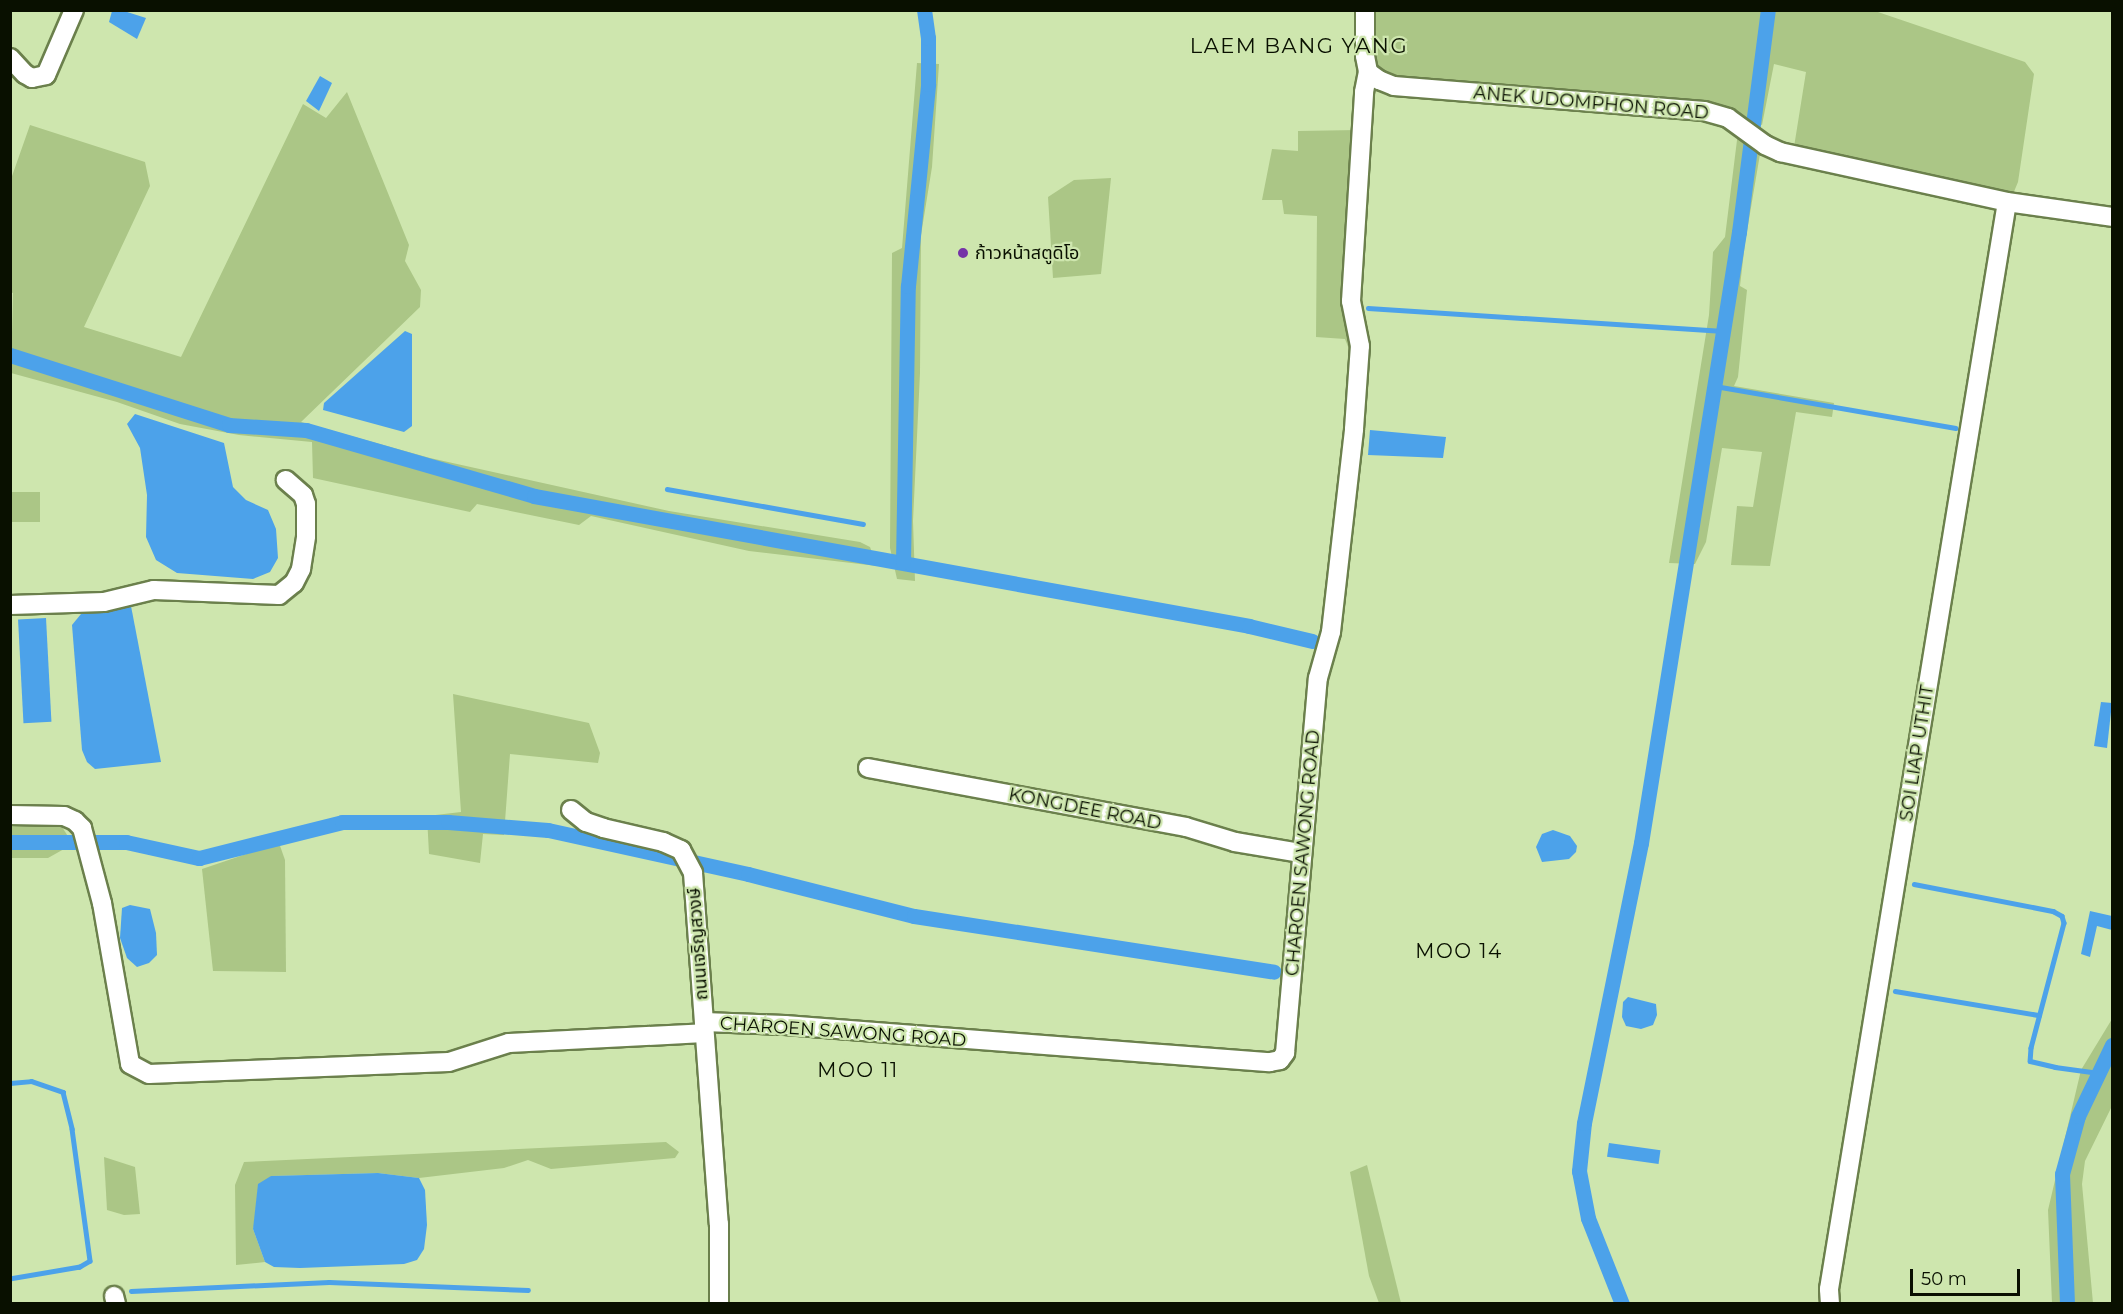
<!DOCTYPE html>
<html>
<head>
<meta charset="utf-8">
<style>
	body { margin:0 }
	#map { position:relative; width:2123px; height:1314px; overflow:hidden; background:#cee6ae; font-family:Montserrat,"Noto Sans Thai",sans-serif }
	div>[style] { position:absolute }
	.green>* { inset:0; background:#abc686; transform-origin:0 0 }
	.water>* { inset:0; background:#4ca2ea; transform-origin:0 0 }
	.stream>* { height:4.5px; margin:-2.25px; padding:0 2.25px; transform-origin:2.25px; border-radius:2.25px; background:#4ca2ea }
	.canal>* { height:15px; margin:-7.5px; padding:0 7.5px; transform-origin:7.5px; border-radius:7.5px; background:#4ca2ea }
	.roads { filter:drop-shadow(2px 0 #6b804c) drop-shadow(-2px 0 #6b804c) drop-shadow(0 2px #6b804c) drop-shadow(0 -2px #6b804c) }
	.street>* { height:18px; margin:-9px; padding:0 9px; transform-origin:9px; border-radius:9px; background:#fff }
	.dots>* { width:16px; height:16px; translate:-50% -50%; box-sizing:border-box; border:3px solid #cee6ae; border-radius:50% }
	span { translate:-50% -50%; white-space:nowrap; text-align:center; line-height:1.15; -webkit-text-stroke:4.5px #cee6ae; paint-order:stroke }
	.street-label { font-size:18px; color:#091000 }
	.poi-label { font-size:18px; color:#091000 }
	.left { translate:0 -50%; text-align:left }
	.neighbourhood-label { font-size:20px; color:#091000; letter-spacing:1.5px }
	.quarter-label { font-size:21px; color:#091000; letter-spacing:1.5px }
	.frame { position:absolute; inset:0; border:12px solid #091000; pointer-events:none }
	.scale { position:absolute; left:1910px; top:1269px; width:110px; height:27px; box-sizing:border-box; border:3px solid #091000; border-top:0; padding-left:8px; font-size:18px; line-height:21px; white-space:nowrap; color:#091000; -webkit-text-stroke:4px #cee6ae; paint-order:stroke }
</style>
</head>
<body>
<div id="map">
	<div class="green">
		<div style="clip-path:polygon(1376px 11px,1875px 11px,2025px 62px,2034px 74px,2018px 182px,2013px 194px,1999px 193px,1794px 147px,1806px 72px,1774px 64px,1762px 125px,1718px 107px,1678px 98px,1409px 80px,1383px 74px,1376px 64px)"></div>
		<div style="clip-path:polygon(917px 63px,939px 64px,932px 167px,921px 235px,920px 373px,913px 521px,915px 581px,897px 579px,890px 548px,892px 253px,902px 248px)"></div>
		<div style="clip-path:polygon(347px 92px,409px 245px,405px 261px,421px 290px,420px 307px,301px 422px,430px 458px,669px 511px,860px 542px,870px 547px,877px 566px,749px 551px,591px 516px,579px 525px,477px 504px,470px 512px,313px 478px,312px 442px,239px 435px,180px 424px,117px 402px,11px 373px,13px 293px,10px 292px,11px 179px,30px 125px,145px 162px,150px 186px,84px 327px,181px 357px,303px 104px,326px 118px)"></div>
		<div style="clip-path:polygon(1357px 130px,1352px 357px,1345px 339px,1316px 337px,1317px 216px,1284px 214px,1282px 200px,1262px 200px,1272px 149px,1298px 151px,1298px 131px)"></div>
		<div style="clip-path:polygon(1738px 132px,1759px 146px,1760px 154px,1745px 243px,1740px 286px,1747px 290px,1738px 377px,1734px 386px,1834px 403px,1832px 417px,1796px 412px,1770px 566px,1731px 565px,1737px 506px,1753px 507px,1762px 452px,1722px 448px,1706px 542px,1695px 564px,1669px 563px,1709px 315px,1713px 252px,1725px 237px)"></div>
		<div style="clip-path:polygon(1111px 178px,1101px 274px,1053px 278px,1048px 197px,1074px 180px)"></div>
		<div style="left:11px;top:492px;width:29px;height:30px"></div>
		<div style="clip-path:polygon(453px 694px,589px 723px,600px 753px,598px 763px,510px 754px,504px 835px,483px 834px,480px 863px,429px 854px,427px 816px,461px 812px)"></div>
		<div style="clip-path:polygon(10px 822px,62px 827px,73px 844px,48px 858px,11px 858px)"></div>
		<div style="clip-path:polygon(279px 843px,285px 860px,286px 972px,213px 971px,202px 869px)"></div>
		<div style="clip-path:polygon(2112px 1019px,2112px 1106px,2085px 1161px,2082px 1184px,2093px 1303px,2052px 1303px,2048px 1210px,2081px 1070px)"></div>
		<div style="clip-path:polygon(666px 1142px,679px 1152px,675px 1158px,551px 1169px,528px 1160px,504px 1168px,419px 1178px,378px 1173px,271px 1176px,253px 1229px,265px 1262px,236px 1265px,235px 1185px,244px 1162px)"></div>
		<div style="clip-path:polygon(104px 1157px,135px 1167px,140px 1214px,124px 1215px,107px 1210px)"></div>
		<div style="clip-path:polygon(1367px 1165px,1401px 1303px,1379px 1303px,1369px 1276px,1350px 1172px)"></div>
	</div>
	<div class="water">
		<div style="clip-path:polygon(112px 11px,124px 11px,146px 18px,137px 39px,109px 22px)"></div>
		<div style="clip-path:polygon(320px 76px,332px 83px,319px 111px,306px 101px)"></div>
		<div style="clip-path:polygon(405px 331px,412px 334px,412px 426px,404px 432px,323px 410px,324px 403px)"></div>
		<div style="clip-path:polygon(135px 414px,224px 443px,233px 487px,246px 500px,268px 510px,276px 529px,278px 558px,270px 572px,253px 579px,177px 573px,156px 560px,146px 537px,147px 495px,140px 448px,127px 424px)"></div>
		<div style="clip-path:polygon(1370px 430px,1446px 437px,1443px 458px,1368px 455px)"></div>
		<div style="clip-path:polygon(131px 606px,161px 762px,95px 769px,87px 762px,82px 750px,72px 625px,81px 614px,95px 609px)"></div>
		<div style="left:46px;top:618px;width:104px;height:28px;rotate:87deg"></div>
		<div style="clip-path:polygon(2101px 702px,2112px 703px,2107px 748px,2094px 746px)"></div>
		<div style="clip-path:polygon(1553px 830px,1570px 836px,1577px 846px,1576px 852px,1569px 859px,1542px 862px,1536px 847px,1542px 834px)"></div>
		<div style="clip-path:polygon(130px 905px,150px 909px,156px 933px,157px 955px,149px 963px,137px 967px,127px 958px,120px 938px,122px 908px)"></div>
		<div style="clip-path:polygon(2090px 911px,2112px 916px,2112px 930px,2097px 926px,2090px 957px,2081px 954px)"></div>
		<div style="clip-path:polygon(1628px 997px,1656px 1004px,1657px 1015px,1653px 1025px,1641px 1029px,1626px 1026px,1622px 1017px,1623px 1002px)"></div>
		<div style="left:1609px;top:1143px;width:52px;height:14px;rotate:8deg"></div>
		<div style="clip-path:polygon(378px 1173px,419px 1178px,425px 1190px,427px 1225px,424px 1249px,417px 1260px,404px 1264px,300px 1268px,274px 1267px,265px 1262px,253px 1229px,258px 1184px,271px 1176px)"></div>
	</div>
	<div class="stream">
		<div style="left:1368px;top:308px;width:356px;rotate:3.7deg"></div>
		<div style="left:1715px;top:386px;width:244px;rotate:9.9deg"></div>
		<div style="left:667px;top:489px;width:199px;rotate:10.1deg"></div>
		<div style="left:1914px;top:884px;width:142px;rotate:11deg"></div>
		<div style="left:2053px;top:911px;width:10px;rotate:29deg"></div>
		<div style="left:2062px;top:916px;width:7px;rotate:74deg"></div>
		<div style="left:2064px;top:923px;width:129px;rotate:104.8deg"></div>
		<div style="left:2031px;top:1048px;width:13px;rotate:94deg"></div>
		<div style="left:2030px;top:1061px;width:26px;rotate:13deg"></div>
		<div style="left:2055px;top:1067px;width:44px;rotate:7.8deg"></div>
		<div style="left:1895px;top:991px;width:146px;rotate:9.5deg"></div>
		<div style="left:10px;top:1083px;width:21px;rotate:-5deg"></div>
		<div style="left:31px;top:1081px;width:34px;rotate:19deg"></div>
		<div style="left:63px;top:1092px;width:38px;rotate:76deg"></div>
		<div style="left:72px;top:1129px;width:133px;rotate:82.2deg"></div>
		<div style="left:90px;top:1261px;width:12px;rotate:149deg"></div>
		<div style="left:80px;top:1267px;width:71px;rotate:170.3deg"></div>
		<div style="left:131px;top:1291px;width:198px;rotate:-2.6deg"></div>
		<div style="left:329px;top:1282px;width:199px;rotate:2.3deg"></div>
	</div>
	<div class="canal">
		<div style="left:10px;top:355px;width:230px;rotate:17.7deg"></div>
		<div style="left:229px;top:425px;width:77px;rotate:3.7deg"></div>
		<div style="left:306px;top:430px;width:237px;rotate:16.1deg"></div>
		<div style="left:534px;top:496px;width:727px;rotate:10.3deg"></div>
		<div style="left:1249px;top:626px;width:65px;rotate:13.4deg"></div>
		<div style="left:903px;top:562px;width:276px;rotate:-89deg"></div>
		<div style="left:908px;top:286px;width:203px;rotate:-84.3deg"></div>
		<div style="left:928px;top:84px;width:46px;rotate:-90deg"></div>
		<div style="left:928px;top:38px;width:28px;rotate:-98deg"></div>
		<div style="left:10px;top:842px;width:116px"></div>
		<div style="left:126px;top:842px;width:75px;rotate:12.4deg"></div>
		<div style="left:199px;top:858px;width:147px;rotate:-14.1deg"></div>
		<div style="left:342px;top:822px;width:106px"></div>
		<div style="left:448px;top:822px;width:100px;rotate:4.6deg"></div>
		<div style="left:548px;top:830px;width:205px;rotate:12.4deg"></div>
		<div style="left:748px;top:874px;width:171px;rotate:14.2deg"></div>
		<div style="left:914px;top:916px;width:364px;rotate:8.8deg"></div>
		<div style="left:1622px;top:1304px;width:92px;rotate:-111.6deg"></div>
		<div style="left:1588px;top:1218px;width:48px;rotate:-100.8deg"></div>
		<div style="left:1579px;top:1171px;width:48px;rotate:-84.1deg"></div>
		<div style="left:1584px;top:1123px;width:286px;rotate:-78.5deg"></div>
		<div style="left:1641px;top:843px;width:619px;rotate:-80.89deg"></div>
		<div style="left:1739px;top:232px;width:224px;rotate:-82.6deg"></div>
		<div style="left:2067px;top:1304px;width:130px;rotate:-92.2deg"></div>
		<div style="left:2062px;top:1174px;width:60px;rotate:-74.6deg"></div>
		<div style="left:2078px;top:1116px;width:79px;rotate:-64.4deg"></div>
	</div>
	<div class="roads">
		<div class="street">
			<div style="left:1365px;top:10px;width:46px;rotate:90deg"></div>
			<div style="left:1365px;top:56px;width:16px;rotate:79deg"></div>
			<div style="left:1368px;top:72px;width:14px;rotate:36deg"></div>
			<div style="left:1379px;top:80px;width:16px;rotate:22deg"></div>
			<div style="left:1394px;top:86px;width:311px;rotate:4.6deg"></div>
			<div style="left:1704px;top:111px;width:25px;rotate:16deg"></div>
			<div style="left:1728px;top:118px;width:46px;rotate:36.1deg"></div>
			<div style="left:1765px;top:145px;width:17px;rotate:25deg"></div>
			<div style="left:1780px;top:152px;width:232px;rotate:12.4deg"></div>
			<div style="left:2007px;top:202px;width:106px;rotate:8.1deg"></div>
			<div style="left:10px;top:58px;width:22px;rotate:47deg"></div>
			<div style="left:25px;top:74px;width:8px;rotate:30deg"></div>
			<div style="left:32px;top:78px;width:14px;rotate:-12deg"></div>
			<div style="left:46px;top:75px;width:71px;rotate:-66.7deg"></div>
			<div style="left:10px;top:605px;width:94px;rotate:-1.8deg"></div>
			<div style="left:104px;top:602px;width:51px;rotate:-13.5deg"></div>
			<div style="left:154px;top:590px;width:125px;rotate:2.3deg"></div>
			<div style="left:279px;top:595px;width:19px;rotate:-39deg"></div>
			<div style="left:294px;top:583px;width:16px;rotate:-63deg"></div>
			<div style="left:301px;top:569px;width:33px;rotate:-81deg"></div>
			<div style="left:306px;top:536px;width:32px;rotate:-90deg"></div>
			<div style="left:306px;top:504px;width:9px;rotate:-108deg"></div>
			<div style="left:303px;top:495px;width:23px;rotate:-139deg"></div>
			<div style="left:868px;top:768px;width:323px;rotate:10.5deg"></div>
			<div style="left:1186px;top:827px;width:51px;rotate:17deg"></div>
			<div style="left:1235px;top:842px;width:67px;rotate:9.5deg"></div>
			<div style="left:571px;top:810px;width:19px;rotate:39deg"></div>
			<div style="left:586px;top:822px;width:18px;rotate:19deg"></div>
			<div style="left:603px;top:828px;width:62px;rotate:13.1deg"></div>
			<div style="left:663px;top:842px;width:20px;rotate:24deg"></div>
			<div style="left:681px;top:850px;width:26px;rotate:62deg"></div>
			<div style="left:693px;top:873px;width:352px;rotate:85.8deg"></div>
			<div style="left:719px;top:1224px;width:80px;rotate:90deg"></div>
			<div style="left:10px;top:815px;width:54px;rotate:1.1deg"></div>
			<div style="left:64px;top:816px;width:12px;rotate:24deg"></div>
			<div style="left:75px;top:821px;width:10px;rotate:45deg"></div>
			<div style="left:82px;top:828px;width:78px;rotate:75.1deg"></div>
			<div style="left:102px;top:903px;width:163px;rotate:80.1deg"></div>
			<div style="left:130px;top:1064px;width:21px;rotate:28deg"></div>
			<div style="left:149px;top:1074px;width:300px;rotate:-2.3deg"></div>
			<div style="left:449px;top:1062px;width:63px;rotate:-17.6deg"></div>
			<div style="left:509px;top:1043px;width:195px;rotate:-2.9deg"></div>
			<div style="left:704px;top:1022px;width:81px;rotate:2.1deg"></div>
			<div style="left:785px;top:1025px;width:486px;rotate:4.4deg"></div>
			<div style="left:1270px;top:1062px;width:10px;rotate:-11deg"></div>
			<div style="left:1280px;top:1060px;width:9px;rotate:-54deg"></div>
			<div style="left:1285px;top:1053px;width:376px;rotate:-85deg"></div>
			<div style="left:1318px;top:678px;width:48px;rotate:-74.2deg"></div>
			<div style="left:1331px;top:632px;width:204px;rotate:-83.5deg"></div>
			<div style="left:1354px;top:429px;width:83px;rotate:-85.9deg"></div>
			<div style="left:1360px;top:346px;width:46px;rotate:-101.3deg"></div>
			<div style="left:1351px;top:301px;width:209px;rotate:-86.4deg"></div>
			<div style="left:1364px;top:92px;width:20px;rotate:-79deg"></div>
			<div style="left:114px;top:1296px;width:8px;rotate:76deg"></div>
			<div style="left:1830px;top:1304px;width:15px;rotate:-94deg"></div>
			<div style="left:1829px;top:1289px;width:1101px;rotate:-80.7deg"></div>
		</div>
	</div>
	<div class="dots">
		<div style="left:963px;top:253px;background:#7533a7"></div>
	</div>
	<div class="street-label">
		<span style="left:1591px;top:103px;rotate:5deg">ANEK UDOMPHON ROAD</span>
		<span style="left:1917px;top:753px;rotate:-81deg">SOI LIAP UTHIT</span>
		<span style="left:1085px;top:809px;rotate:11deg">KONGDEE ROAD</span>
		<span style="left:1303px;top:853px;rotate:-85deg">CHAROEN SAWONG ROAD</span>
		<span style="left:698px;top:944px;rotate:-94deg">ถนนเจริญสวงษ์</span>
		<span style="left:843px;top:1032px;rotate:4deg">CHAROEN SAWONG ROAD</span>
	</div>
	<div class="poi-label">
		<span class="left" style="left:975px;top:253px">ก้าวหน้าสตูดิโอ</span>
	</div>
	<div class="neighbourhood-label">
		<span style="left:1459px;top:951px">MOO 14</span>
		<span style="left:858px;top:1070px">MOO 11</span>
	</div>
	<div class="quarter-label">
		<span style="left:1299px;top:46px">LAEM BANG YANG</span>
	</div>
	<div class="frame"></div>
	<div class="scale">50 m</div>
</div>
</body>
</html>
